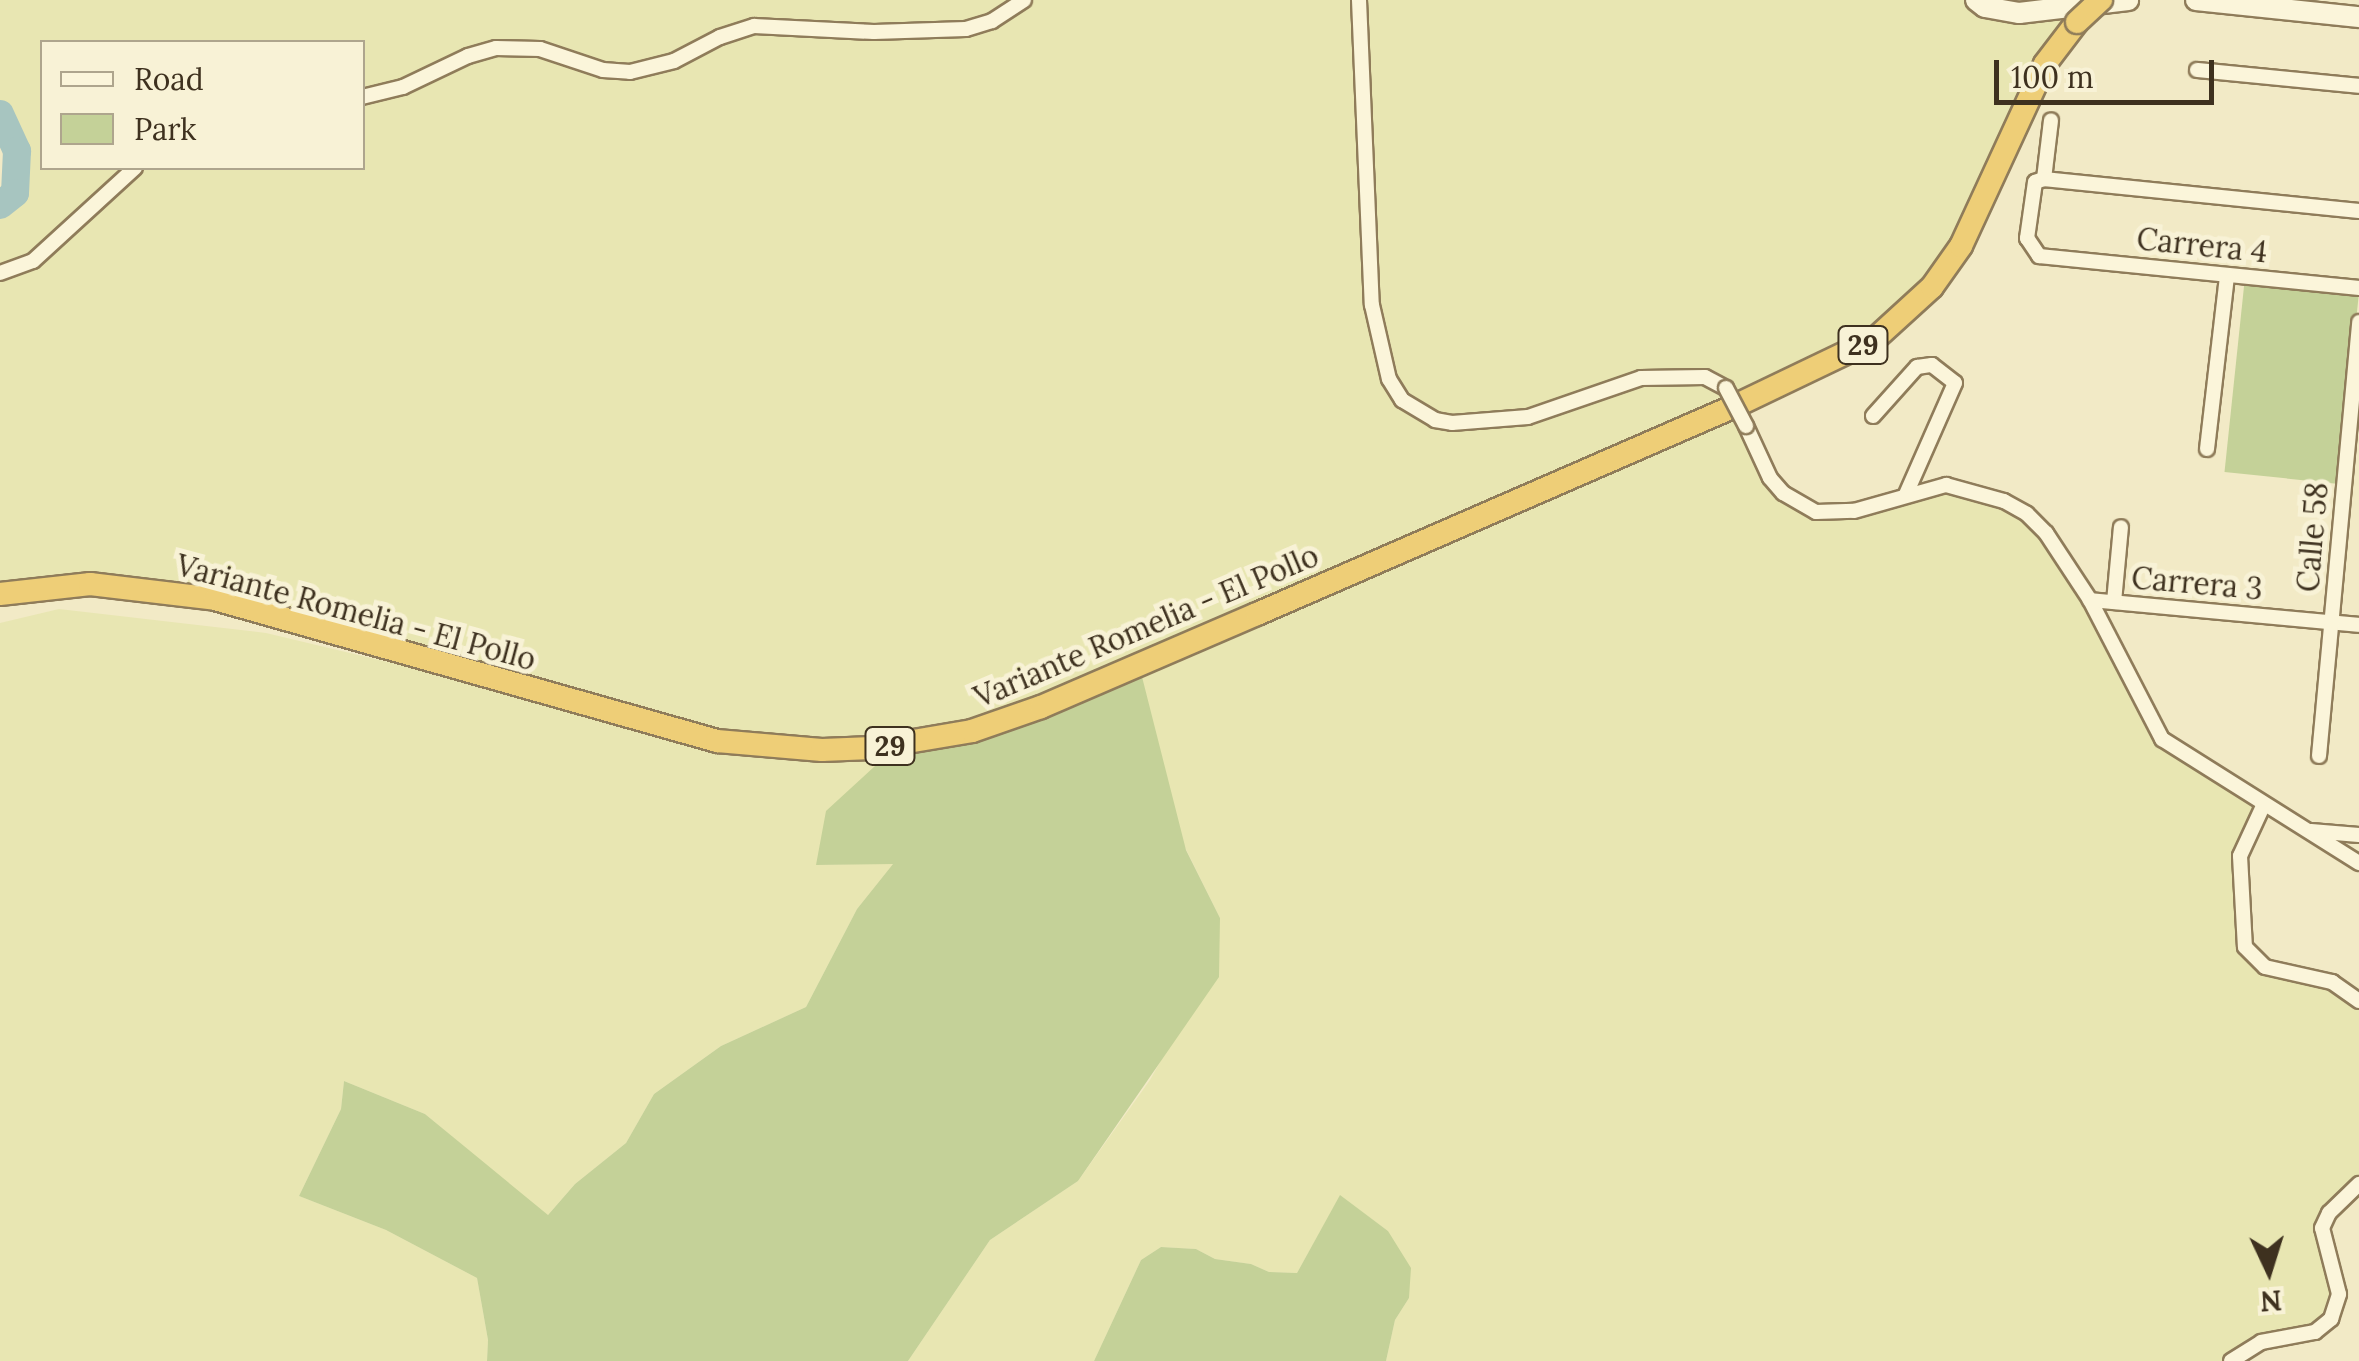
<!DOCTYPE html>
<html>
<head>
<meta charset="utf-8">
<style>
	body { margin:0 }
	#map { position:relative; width:2359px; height:1361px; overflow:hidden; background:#f2eac6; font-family:Lora,serif }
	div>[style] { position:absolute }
	.farmland>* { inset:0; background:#e8e6b2 }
	.green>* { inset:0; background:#c4d198; transform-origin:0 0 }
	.river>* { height:28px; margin:-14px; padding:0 14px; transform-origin:14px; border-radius:14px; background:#a7c5c0 }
	.roads { filter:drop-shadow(2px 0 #8f7c5a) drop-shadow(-2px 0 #8f7c5a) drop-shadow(0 2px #8f7c5a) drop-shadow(0 -2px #8f7c5a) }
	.minor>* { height:14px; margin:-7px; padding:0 7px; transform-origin:7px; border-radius:7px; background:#fbf5da }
	.secondary>* { height:20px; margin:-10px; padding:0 10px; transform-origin:10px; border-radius:10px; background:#fbf5da }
	.trunk>* { height:22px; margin:-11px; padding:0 11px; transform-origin:11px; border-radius:11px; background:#eece77 }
	.bridges { filter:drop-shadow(2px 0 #8f7c5a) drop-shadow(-2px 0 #8f7c5a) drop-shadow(0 2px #8f7c5a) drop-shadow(0 -2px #8f7c5a) }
	.minor-bridge>* { height:14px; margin:-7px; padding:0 7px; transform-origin:7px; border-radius:7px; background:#fbf5da }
	.trunk-bridge>* { height:22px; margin:-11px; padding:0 11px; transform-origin:11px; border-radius:11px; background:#eece77 }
	span { translate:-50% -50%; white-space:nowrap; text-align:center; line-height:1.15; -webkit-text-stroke:10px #f8f2d6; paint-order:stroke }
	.shield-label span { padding:2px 8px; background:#f8f2d6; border:2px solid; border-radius:8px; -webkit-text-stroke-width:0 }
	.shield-label { font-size:28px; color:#3e311f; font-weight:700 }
	.street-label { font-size:30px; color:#3e311f }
	.legend { position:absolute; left:40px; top:40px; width:325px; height:130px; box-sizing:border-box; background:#f8f2d6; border:2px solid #aea58d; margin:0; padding:12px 18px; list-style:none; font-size:30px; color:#3e311f }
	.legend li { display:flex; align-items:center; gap:20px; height:50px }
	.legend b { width:50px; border:2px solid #aea58d }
	.north { position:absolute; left:2219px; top:1221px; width:100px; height:100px; -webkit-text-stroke:8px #f8f2d6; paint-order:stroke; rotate:176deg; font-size:28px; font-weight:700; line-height:40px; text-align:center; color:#3e311f }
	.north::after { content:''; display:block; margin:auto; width:35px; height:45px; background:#3e311f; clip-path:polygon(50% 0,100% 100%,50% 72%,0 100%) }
	.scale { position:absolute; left:1994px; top:60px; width:220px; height:45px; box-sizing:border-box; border:5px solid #3e311f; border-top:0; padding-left:12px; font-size:30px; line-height:35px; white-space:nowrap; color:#3e311f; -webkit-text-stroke:8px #f8f2d6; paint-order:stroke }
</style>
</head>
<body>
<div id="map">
	<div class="farmland">
		<div style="clip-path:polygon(evenodd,0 0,1977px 0,1990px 8px,2089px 4px,1932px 287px,1865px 344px,1736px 406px,1770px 478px,1801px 505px,1833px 513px,1946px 485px,2004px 501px,2046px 533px,2162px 739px,2264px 804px,2240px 856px,2249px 953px,2294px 975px,2332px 982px,2359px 1001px,2359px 1184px,2329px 1213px,2323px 1236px,2339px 1294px,2315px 1332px,2255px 1346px,2232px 1361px,1386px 1361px,1395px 1320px,1409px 1298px,1388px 1231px,1340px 1196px,1297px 1273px,1269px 1272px,1251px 1264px,1215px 1259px,1196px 1249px,1161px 1247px,1141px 1260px,1094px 1361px,908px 1361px,990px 1240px,1078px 1181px,1150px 1080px,1180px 1026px,1220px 918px,1177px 831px,1022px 714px,899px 744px,817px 865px,894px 863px,857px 909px,806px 1007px,721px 1046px,654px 1094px,626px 1143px,575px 1184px,547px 1216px,425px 1114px,344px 1081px,341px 1109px,299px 1196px,386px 1230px,477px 1278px,488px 1340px,487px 1361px,0 1361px,0 623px,59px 609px,266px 633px,676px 731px,281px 616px,39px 587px,0 595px,0 281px,22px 264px,0 269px,0 203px,15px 193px,17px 151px,0 118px,0 0,42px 42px,362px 42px,362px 168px,42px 168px,42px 42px)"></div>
	</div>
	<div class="green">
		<div style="left:2245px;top:277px;width:115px;height:196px;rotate:6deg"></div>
		<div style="clip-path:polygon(1139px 665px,1186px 850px,1220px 918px,1219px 977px,1078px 1181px,990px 1240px,908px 1361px,487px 1361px,488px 1340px,477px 1278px,386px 1230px,299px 1196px,341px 1109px,344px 1081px,425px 1114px,548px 1215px,575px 1184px,626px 1143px,654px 1094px,721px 1046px,806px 1007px,857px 909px,893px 864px,816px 865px,826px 811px,899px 744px)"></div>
		<div style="clip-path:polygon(1340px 1195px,1388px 1231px,1411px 1268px,1409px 1298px,1395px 1320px,1386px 1361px,1094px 1361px,1141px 1260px,1161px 1247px,1196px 1249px,1215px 1259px,1251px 1264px,1269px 1272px,1297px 1273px)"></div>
	</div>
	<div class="river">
		<div style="left:0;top:114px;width:41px;rotate:65.3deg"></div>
		<div style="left:17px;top:151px;width:42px;rotate:92.7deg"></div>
		<div style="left:15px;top:193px;width:19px;rotate:141deg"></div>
	</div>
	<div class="roads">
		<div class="minor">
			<div style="left:1359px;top:0;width:305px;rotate:87.6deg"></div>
			<div style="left:1372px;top:305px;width:76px;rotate:77.1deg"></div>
			<div style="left:1389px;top:379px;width:25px;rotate:58deg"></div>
			<div style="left:1402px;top:400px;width:39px;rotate:31deg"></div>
			<div style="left:1435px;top:420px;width:17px;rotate:10deg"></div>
			<div style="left:1452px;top:423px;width:76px;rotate:-4.5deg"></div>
			<div style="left:1528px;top:417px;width:120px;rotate:-19deg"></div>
			<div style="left:1641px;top:378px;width:64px;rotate:-0.9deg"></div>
			<div style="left:1705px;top:377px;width:24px;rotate:28deg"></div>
			<div style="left:2197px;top:70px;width:163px;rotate:5.6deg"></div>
			<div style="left:362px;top:97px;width:42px;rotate:-13.7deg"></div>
			<div style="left:403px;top:87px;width:72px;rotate:-25.5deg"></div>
			<div style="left:468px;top:56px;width:29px;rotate:-16deg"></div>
			<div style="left:496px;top:48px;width:44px;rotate:1.3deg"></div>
			<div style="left:540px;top:49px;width:66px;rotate:18.4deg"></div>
			<div style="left:603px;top:70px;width:27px;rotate:4deg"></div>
			<div style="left:630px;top:72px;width:45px;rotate:-14deg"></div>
			<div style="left:674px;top:61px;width:52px;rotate:-27.6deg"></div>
			<div style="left:720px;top:37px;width:36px;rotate:-18deg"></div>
			<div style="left:754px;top:26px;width:120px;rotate:2.9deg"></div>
			<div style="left:874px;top:32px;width:92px;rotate:-1.9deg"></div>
			<div style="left:966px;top:29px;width:27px;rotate:-17deg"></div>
			<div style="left:992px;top:21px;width:38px;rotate:-33deg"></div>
			<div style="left:2044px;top:179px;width:59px;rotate:-83.2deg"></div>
			<div style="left:2359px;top:211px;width:317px;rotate:-174.2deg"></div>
			<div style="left:2044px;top:179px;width:9px;rotate:162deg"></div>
			<div style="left:2035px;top:182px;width:57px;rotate:98.1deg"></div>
			<div style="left:2027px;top:238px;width:22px;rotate:56deg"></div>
			<div style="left:2039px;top:256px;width:322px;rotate:5.7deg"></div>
			<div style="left:0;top:273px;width:35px;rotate:-20deg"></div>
			<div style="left:33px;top:261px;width:138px;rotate:-42.4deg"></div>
			<div style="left:1873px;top:416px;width:66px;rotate:-48.1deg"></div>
			<div style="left:1917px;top:367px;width:15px;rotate:-8deg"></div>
			<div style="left:1932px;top:365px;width:29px;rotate:38deg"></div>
			<div style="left:1955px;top:383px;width:121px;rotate:113.8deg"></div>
			<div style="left:1746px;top:426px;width:57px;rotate:65.2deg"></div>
			<div style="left:1770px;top:478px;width:20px;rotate:49deg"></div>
			<div style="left:1783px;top:493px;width:38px;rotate:30deg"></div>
			<div style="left:1816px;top:512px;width:38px;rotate:-2deg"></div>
			<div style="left:1854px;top:511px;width:96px;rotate:-15.8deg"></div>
			<div style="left:1946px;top:485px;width:60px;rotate:15.4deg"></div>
			<div style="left:2004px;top:501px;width:26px;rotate:29deg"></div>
			<div style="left:2027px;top:514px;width:27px;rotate:45deg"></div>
			<div style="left:2046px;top:533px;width:80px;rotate:56.7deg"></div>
			<div style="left:2090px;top:600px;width:157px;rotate:62.6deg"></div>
			<div style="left:2162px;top:739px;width:233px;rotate:32.2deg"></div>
			<div style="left:2207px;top:449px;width:175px;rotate:-83.4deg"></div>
			<div style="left:2090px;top:600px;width:270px;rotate:5.3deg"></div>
			<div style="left:2114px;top:602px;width:75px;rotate:-84.7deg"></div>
			<div style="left:2319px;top:756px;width:436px;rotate:-84.7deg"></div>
			<div style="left:2264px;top:804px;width:57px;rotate:114.8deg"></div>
			<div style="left:2240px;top:856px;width:91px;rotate:86.9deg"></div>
			<div style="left:2245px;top:947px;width:28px;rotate:45deg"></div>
			<div style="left:2265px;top:967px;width:69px;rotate:12.6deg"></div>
			<div style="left:2332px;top:982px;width:33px;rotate:35deg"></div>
			<div style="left:2311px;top:831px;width:48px;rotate:4.8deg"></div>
			<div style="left:2231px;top:1361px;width:36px;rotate:-32deg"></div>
			<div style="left:2261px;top:1342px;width:55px;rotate:-10.5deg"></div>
			<div style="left:2315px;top:1332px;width:21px;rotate:-39deg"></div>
			<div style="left:2331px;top:1319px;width:26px;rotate:-72deg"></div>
			<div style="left:2339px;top:1294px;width:68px;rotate:-104.4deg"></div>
			<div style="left:2322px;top:1228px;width:17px;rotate:-65deg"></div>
			<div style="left:2329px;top:1213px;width:42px;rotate:-44deg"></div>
		</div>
		<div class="secondary">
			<div style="left:1976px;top:0;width:11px;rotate:38deg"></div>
			<div style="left:1985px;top:7px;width:35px;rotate:10deg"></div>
			<div style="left:2019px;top:13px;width:110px;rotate:-6.8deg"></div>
			<div style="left:2196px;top:0;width:164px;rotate:6deg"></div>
		</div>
		<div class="trunk">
			<div style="left:0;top:594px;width:91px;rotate:-6.3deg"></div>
			<div style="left:90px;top:584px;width:126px;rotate:6.8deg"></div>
			<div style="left:215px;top:599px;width:522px;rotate:15.79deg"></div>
			<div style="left:717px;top:741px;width:105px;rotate:4.9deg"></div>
			<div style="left:822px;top:750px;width:50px;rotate:-2.3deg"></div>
			<div style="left:872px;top:748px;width:101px;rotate:-9.6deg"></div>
			<div style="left:972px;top:731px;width:73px;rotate:-19.2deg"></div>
			<div style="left:1041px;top:707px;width:235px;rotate:-23.3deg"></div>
			<div style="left:1257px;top:614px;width:521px;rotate:-23.52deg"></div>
			<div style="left:1735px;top:406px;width:155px;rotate:-25.6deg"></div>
			<div style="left:1875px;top:339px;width:77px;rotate:-42.4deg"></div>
			<div style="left:1932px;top:287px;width:50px;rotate:-54.7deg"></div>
			<div style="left:1961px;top:246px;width:200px;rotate:-65.2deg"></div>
			<div style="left:2045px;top:64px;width:53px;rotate:-52.7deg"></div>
		</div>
	</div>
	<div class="bridges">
		<div class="minor-bridge">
			<div style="left:1726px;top:388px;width:43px;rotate:62.2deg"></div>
		</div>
		<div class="trunk-bridge">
			<div style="left:2077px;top:22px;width:33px;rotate:-43deg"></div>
		</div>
	</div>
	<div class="shield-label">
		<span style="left:1863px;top:345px">29</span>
		<span style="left:890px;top:746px">29</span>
	</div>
	<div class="street-label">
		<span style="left:2202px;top:245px;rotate:6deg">Carrera 4</span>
		<span style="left:2312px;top:537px;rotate:-85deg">Calle 58</span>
		<span style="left:2197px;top:583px;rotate:5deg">Carrera 3</span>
		<span style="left:356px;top:612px;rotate:15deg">Variante Romelia - El Pollo</span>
		<span style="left:1146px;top:626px;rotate:-23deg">Variante Romelia - El Pollo</span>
	</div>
	<ul class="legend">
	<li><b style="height:12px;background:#fbf5da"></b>Road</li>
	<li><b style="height:28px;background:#c4d198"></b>Park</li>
	</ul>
	<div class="north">N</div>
	<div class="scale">100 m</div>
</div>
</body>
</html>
